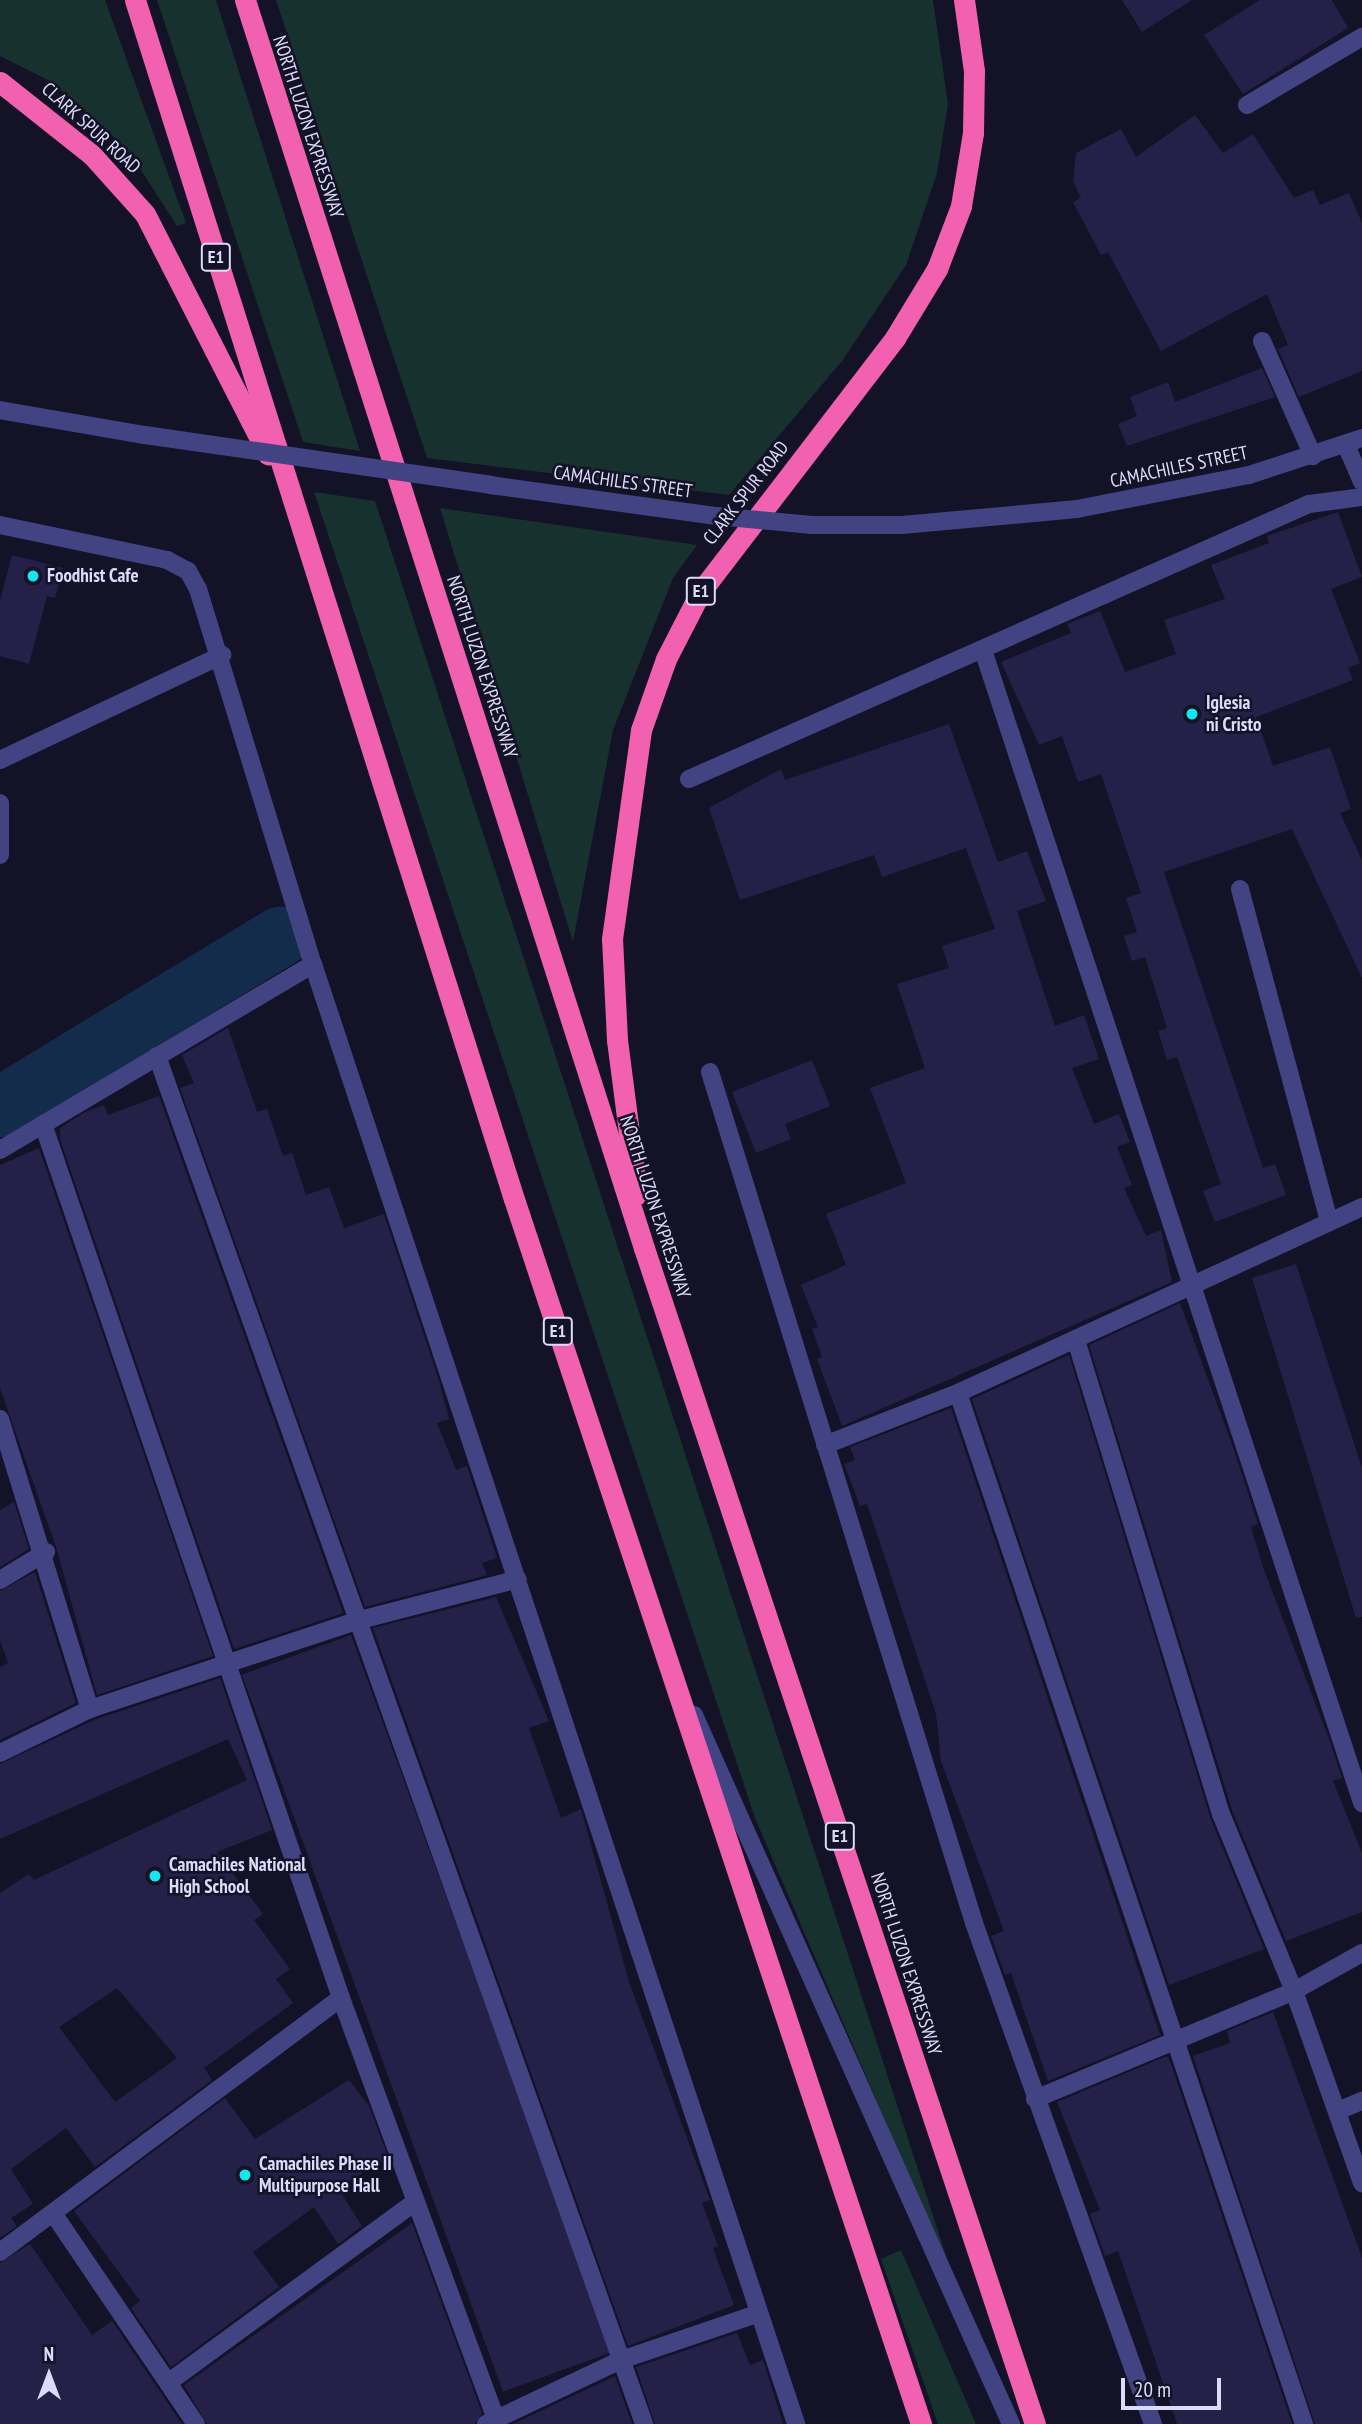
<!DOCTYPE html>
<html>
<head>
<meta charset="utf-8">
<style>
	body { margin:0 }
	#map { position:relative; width:1362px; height:2424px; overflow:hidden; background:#141227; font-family:"PT Sans Narrow",sans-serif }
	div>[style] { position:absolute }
	.green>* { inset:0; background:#16312e }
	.river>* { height:60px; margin:-30px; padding:0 30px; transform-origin:30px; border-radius:30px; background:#132c4b }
	.building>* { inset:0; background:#252047; transform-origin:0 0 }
	.minor>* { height:18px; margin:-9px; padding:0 9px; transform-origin:9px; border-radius:9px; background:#414383 }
	.highway>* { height:21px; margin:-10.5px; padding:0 10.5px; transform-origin:10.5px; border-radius:10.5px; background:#f260b0 }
	.minor-bridge>* { height:18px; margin:-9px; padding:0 9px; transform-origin:9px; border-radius:9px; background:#414383 }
	.dots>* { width:19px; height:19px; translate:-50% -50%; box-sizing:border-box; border:4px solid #141227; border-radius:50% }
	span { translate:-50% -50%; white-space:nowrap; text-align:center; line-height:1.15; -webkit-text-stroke:5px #141227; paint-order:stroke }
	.shield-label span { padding:2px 5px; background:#141227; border:2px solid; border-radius:5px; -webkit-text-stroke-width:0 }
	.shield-label { font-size:18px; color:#dddbfc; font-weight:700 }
	.street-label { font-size:19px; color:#dddbfc }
	.poi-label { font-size:19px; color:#dddbfc; font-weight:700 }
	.left { translate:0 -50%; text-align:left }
	.north { position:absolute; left:14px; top:2340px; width:70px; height:70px; -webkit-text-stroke:5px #141227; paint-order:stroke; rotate:0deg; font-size:19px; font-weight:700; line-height:28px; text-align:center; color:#dddbfc }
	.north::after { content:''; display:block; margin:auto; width:24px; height:32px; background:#dddbfc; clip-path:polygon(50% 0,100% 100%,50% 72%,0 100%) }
	.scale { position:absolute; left:1121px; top:2378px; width:100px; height:32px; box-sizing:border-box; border:4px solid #dddbfc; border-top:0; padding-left:9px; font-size:21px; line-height:24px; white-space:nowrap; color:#dddbfc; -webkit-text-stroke:5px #141227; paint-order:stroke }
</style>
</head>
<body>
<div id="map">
	<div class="green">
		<div style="clip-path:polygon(0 0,105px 0,186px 223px,177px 226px,128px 150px,52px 82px,0 56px)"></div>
		<div style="clip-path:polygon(157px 0,216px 0,360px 451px,303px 442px)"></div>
		<div style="clip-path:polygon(276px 0,933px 0,948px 104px,937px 173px,906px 265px,842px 361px,729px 495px,427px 458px)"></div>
		<div style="clip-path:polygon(314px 492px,375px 501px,955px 2283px,755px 1818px)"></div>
		<div style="clip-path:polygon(440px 508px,697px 545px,673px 578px,613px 730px,573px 942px)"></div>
		<div style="clip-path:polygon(901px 2250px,976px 2424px,938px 2424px,881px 2259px)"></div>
	</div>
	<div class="river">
		<div style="left:0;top:1107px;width:328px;rotate:-31.3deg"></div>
	</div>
	<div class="building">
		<div style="clip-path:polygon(1122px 0,1192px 0,1142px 32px)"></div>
		<div style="clip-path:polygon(1260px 0,1332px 0,1348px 28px,1243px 94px,1204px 35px)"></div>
		<div style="clip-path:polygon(1195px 115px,1223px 153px,1253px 134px,1294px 198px,1313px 190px,1320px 205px,1349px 193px,1362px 223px,1362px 371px,1299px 397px,1278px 349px,1288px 345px,1267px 294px,1161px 351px,1108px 252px,1101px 255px,1073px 202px,1081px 198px,1073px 181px,1076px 153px,1121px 129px,1136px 157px)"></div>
		<div style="clip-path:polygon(1262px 368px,1275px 397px,1127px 446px,1118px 424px,1137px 416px,1130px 397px,1168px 382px,1175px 402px)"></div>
		<div style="clip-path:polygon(1338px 512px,1362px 577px,1331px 589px,1360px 663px,1348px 668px,1353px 680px,1256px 717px,1273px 766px,1330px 747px,1351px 809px,1340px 813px,1362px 860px,1362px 978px,1292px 829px,1164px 872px,1263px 1168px,1275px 1164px,1286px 1195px,1215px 1222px,1203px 1191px,1221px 1184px,1177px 1057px,1167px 1060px,1158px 1031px,1167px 1028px,1145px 957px,1132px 961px,1124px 936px,1137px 932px,1126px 898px,1141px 893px,1101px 774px,1078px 782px,1062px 736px,1039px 745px,1001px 662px,1071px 633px,1067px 624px,1100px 611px,1125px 672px,1176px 654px,1164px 620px,1225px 599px,1211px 565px,1269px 543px,1267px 536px)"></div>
		<div style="clip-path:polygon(12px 555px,63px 568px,55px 598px,47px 596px,29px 664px,0 656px,0 600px)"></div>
		<div style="clip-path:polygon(949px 724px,998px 862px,1027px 851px,1046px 901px,1017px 911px,1055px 1026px,1084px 1015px,1099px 1059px,1072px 1068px,1094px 1124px,1119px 1114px,1130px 1142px,1117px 1147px,1132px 1185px,1124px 1188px,1146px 1236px,1161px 1230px,1172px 1282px,842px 1426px,817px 1359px,822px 1357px,812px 1329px,818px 1327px,801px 1285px,846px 1265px,826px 1214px,906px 1183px,870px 1088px,925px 1068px,897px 984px,949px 968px,942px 946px,995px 929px,966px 848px,882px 877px,874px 855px,740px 900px,709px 808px,781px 769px,785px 780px)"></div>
		<div style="clip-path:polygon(228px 1028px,257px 1112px,267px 1109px,283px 1156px,292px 1153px,306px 1195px,329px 1187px,344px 1228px,384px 1214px,439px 1381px,449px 1419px,437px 1423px,456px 1470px,467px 1466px,497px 1558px,482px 1563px,487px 1575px,365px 1607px,180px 1088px,194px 1083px,182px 1055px)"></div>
		<div style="clip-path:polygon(812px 1060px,830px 1106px,785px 1124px,791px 1139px,756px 1153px,732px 1092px)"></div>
		<div style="clip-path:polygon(159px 1096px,343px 1613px,234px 1649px,60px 1139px,60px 1128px,85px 1112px,104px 1105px,108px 1115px)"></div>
		<div style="clip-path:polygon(39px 1148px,213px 1656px,97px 1695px,56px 1547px,0 1388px,0 1165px)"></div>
		<div style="clip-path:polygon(1296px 1264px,1362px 1468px,1362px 1617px,1356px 1618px,1252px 1278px)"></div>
		<div style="clip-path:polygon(1180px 1303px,1234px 1450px,1258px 1524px,1251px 1527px,1264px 1570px,1329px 1739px,1342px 1778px,1333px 1781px,1362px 1853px,1362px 1912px,1286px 1941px,1232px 1810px,1089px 1345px)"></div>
		<div style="clip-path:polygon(1069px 1355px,1210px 1817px,1264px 1949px,1169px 1985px,972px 1399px)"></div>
		<div style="clip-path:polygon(951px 1408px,1160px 2035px,1048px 2081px,1011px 1973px,1005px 1975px,991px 1936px,1004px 1931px,941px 1761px,936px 1714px,888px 1567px,867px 1504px,860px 1506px,844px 1464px,855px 1460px,850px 1447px)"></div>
		<div style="clip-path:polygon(14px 1502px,29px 1549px,0 1567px,0 1510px)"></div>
		<div style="clip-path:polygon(35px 1572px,76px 1703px,0 1740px,0 1667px,8px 1663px,0 1640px,0 1591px)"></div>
		<div style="clip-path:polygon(496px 1597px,549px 1721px,529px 1728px,561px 1818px,581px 1809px,629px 1982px,710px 2200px,702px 2203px,718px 2246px,713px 2248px,734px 2305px,628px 2346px,373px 1628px)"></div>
		<div style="left:351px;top:1635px;width:763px;height:116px;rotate:70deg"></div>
		<div style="clip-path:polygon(evenodd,220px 1678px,272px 1830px,217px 1852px,263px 1914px,254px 1920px,290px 1969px,276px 1979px,293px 2003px,204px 2068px,212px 2080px,95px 2167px,66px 2128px,11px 2169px,33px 2204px,11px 2218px,17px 2226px,0 2238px,0 1893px,29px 1874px,34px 1880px,247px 1780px,228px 1739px,0 1839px,0 1764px,94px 1720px,220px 1678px,117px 1988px,177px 2058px,115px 2102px,59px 2027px,117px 1988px)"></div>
		<div style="clip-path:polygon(1273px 2012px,1362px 2258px,1362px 2424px,1315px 2424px,1193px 2056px,1230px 2043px,1227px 2031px)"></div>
		<div style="clip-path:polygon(1167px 2056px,1171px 2064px,1292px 2424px,1177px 2424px,1118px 2251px,1105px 2256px,1090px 2214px,1100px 2210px,1057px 2102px)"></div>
		<div style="clip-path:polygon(349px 2080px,369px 2106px,388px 2157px,338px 2188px,362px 2226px,338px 2244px,314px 2207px,253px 2252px,279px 2287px,171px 2367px,131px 2308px,140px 2301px,74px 2211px,225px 2098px,255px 2139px)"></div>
		<div style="clip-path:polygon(412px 2223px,482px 2413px,475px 2424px,207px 2424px,184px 2385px)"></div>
		<div style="clip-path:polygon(30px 2244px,92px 2335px,112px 2321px,182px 2424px,0 2424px,0 2263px)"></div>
		<div style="clip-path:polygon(737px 2333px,750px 2365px,763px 2360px,783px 2424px,655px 2424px,636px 2367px)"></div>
		<div style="clip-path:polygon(615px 2376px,632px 2424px,513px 2424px)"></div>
	</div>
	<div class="minor">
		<div style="left:1247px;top:105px;width:134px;rotate:-30.6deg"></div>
		<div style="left:1262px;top:341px;width:126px;rotate:66.1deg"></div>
		<div style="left:0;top:410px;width:147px;rotate:9.8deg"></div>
		<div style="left:1346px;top:445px;width:40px;rotate:66.6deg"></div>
		<div style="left:490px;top:485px;width:229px;rotate:7.8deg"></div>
		<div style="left:0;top:525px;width:171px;rotate:11.8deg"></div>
		<div style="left:167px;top:560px;width:24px;rotate:28deg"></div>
		<div style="left:188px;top:571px;width:21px;rotate:61deg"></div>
		<div style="left:198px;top:589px;width:392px;rotate:73deg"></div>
		<div style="left:313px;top:964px;width:1538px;rotate:71.69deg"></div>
		<div style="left:812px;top:525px;width:90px"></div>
		<div style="left:902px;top:525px;width:176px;rotate:-5.2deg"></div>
		<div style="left:1077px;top:509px;width:175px;rotate:-11.2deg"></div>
		<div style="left:1249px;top:475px;width:119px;rotate:-18.1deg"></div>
		<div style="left:983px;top:650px;width:1214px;rotate:71.8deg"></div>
		<div style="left:0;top:760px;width:246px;rotate:-25.3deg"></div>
		<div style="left:689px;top:779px;width:678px;rotate:-23.92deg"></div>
		<div style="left:1309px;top:504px;width:53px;rotate:-7.5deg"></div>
		<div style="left:0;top:803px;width:52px;rotate:90deg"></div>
		<div style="left:1240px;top:889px;width:345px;rotate:75deg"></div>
		<div style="left:157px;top:1056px;width:1452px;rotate:70.4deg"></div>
		<div style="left:710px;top:1072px;width:891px;rotate:72.76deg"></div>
		<div style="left:974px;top:1923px;width:532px;rotate:70.34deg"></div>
		<div style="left:43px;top:1124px;width:923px;rotate:71.17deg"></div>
		<div style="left:341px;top:1998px;width:454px;rotate:69.8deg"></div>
		<div style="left:0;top:1150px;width:364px;rotate:-30.7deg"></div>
		<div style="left:1076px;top:1340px;width:496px;rotate:73deg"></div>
		<div style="left:1221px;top:1814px;width:191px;rotate:67.6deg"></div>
		<div style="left:1294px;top:1991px;width:204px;rotate:70.5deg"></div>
		<div style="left:958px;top:1393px;width:1088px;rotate:71.45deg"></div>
		<div style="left:0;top:1419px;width:304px;rotate:72.8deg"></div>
		<div style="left:825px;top:1445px;width:143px;rotate:-21.4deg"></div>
		<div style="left:958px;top:1393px;width:445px;rotate:-24.7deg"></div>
		<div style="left:0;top:1580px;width:54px;rotate:-31.3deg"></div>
		<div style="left:694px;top:1715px;width:777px;rotate:65.91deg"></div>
		<div style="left:0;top:1753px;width:100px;rotate:-26.1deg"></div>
		<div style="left:90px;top:1709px;width:280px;rotate:-18.3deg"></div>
		<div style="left:356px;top:1621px;width:167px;rotate:-14.5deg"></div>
		<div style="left:1035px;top:2099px;width:281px;rotate:-22.6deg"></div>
		<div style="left:1294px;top:1991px;width:78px;rotate:-29.2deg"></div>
		<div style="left:1338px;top:2111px;width:26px;rotate:-23deg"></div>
		<div style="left:53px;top:2213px;width:255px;rotate:55.9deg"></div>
		<div style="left:0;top:2252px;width:425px;rotate:-36.7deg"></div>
		<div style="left:169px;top:2382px;width:305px;rotate:-36.2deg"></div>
		<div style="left:486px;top:2424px;width:149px;rotate:-25.4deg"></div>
		<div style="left:621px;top:2360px;width:144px;rotate:-18.7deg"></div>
	</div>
	<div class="highway">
		<div style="left:135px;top:0;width:1257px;rotate:72.46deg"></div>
		<div style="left:514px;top:1199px;width:1291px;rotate:71.62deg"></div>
		<div style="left:245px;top:0;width:1310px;rotate:72.27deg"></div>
		<div style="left:644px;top:1248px;width:1239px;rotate:71.61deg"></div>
		<div style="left:0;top:82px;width:117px;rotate:38.4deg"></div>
		<div style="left:92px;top:155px;width:79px;rotate:48.1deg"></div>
		<div style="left:145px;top:214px;width:270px;rotate:62.9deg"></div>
		<div style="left:637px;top:1194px;width:155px;rotate:-97.4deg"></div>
		<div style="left:617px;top:1040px;width:101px;rotate:-92.8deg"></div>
		<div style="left:612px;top:939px;width:211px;rotate:-82.1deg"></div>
		<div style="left:641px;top:730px;width:75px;rotate:-70.6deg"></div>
		<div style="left:666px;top:659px;width:76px;rotate:-62.8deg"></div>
		<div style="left:701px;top:591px;width:319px;rotate:-52.5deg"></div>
		<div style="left:895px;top:338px;width:81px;rotate:-58.7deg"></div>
		<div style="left:937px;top:269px;width:67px;rotate:-69.1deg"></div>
		<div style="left:961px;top:206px;width:74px;rotate:-80.7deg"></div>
		<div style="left:973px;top:133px;width:62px;rotate:-89.1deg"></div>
		<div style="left:974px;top:71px;width:72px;rotate:-98deg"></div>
	</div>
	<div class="minor-bridge">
		<div style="left:145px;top:435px;width:349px;rotate:8.2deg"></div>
		<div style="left:717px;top:516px;width:95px;rotate:5.4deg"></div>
	</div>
	<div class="dots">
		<div style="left:33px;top:576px;background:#17e5ed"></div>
		<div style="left:1192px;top:714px;background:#17e5ed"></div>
		<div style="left:155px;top:1876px;background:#17e5ed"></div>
		<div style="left:245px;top:2175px;background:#17e5ed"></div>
	</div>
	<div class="shield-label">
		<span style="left:216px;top:257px">E1</span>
		<span style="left:701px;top:591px">E1</span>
		<span style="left:558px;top:1331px">E1</span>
		<span style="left:840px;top:1836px">E1</span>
	</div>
	<div class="street-label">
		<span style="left:308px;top:127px;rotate:72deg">NORTH LUZON EXPRESSWAY</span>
		<span style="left:91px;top:128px;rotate:42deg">CLARK SPUR ROAD</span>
		<span style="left:1179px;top:467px;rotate:-12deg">CAMACHILES STREET</span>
		<span style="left:623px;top:482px;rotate:8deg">CAMACHILES STREET</span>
		<span style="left:746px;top:493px;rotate:-52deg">CLARK SPUR ROAD</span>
		<span style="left:482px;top:667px;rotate:72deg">NORTH LUZON EXPRESSWAY</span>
		<span style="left:655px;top:1207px;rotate:72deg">NORTH LUZON EXPRESSWAY</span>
		<span style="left:906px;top:1964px;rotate:72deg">NORTH LUZON EXPRESSWAY</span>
	</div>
	<div class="poi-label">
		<span class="left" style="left:47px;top:576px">Foodhist Cafe</span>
		<span class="left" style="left:1206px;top:714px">Iglesia<br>ni Cristo</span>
		<span class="left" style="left:169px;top:1876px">Camachiles National<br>High School</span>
		<span class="left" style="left:259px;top:2175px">Camachiles Phase II<br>Multipurpose Hall</span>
	</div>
	<div class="north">N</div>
	<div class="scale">20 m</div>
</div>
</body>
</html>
